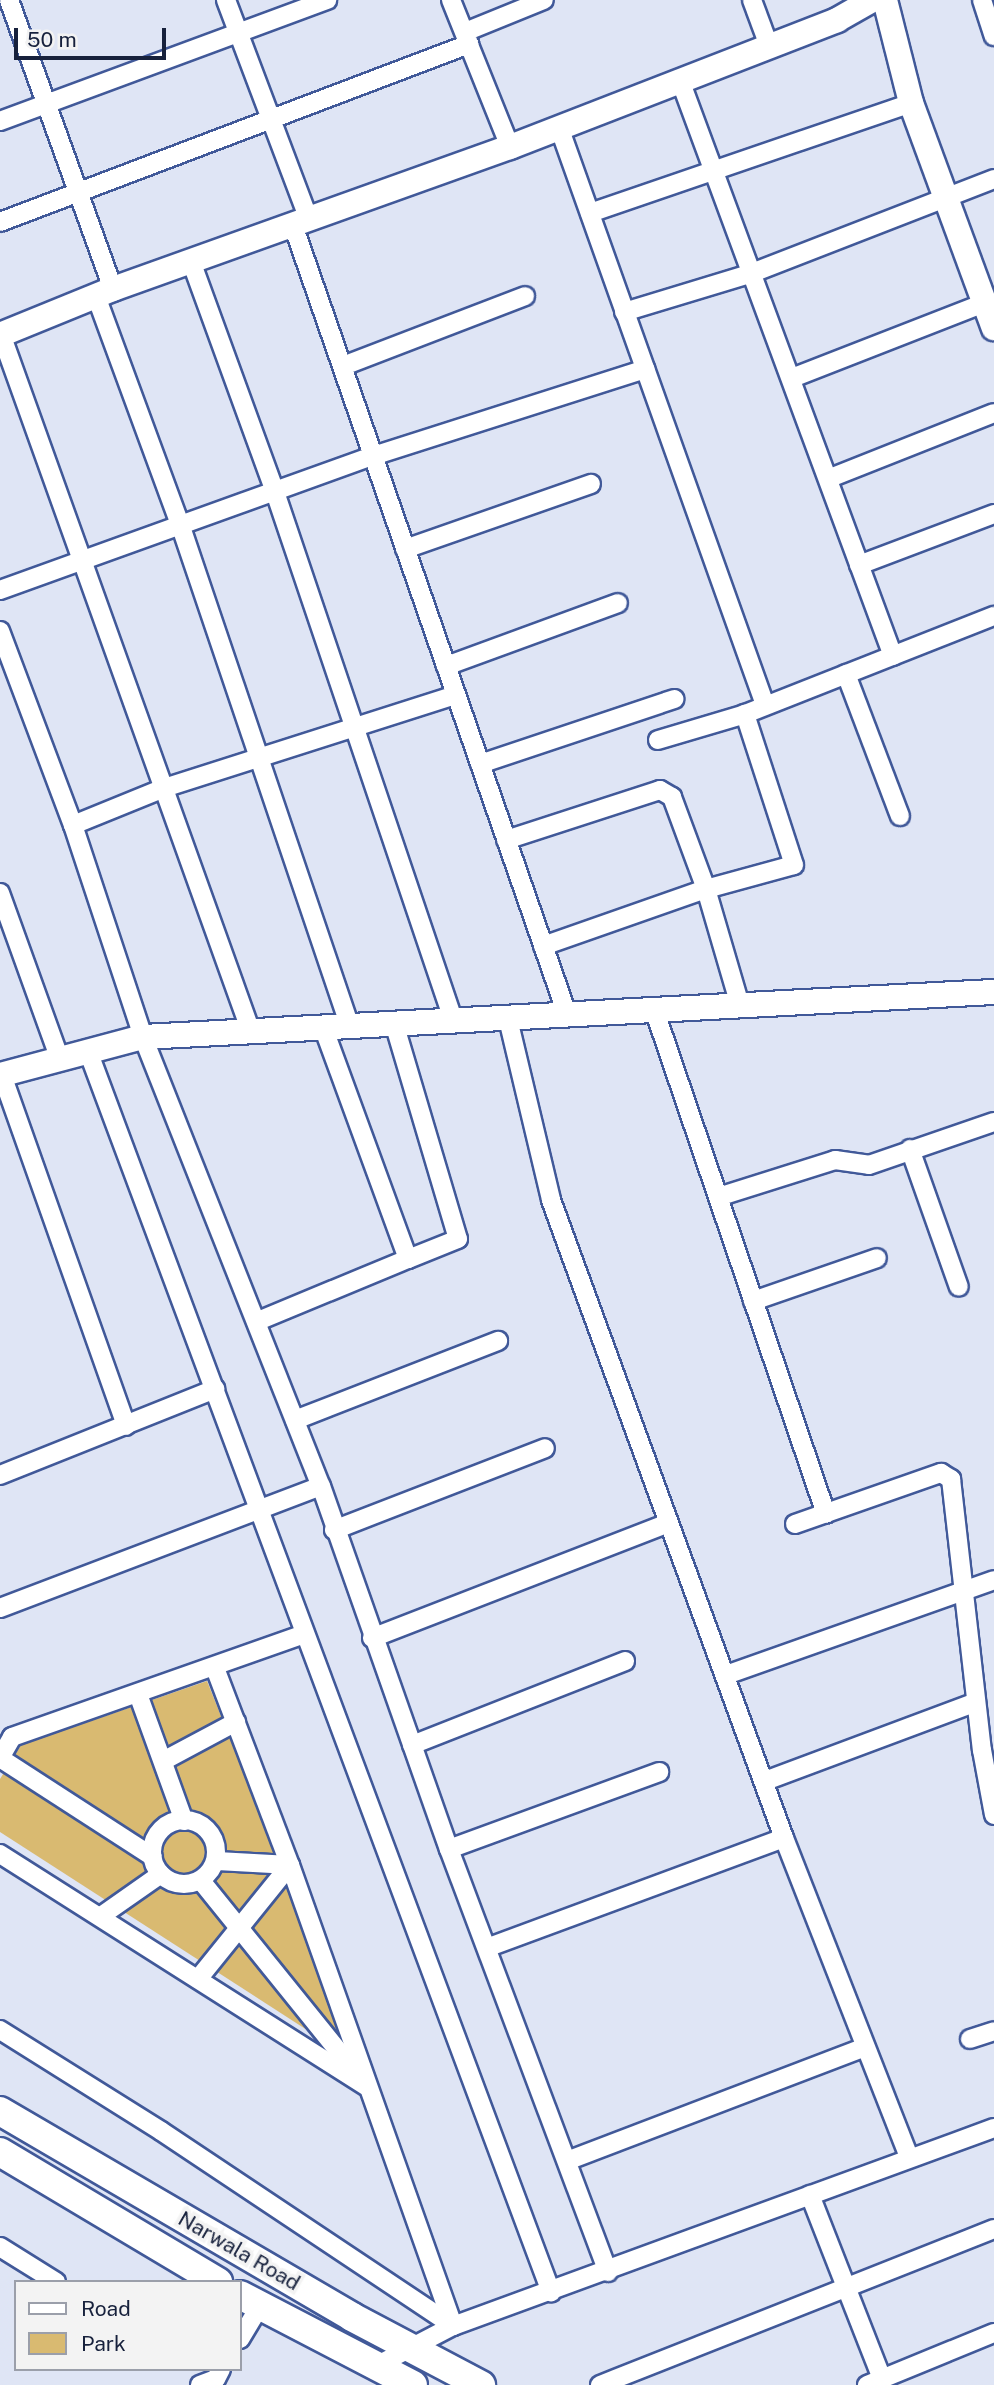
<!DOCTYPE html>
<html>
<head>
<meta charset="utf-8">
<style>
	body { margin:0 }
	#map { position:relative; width:994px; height:2385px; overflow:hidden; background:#dfe5f5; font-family:"Public Sans",sans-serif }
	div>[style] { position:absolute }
	.green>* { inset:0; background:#d9ba71 }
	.roads { filter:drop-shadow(2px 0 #415999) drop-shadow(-2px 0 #415999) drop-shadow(0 2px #415999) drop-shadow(0 -2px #415999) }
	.street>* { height:18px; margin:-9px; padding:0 9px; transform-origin:9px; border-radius:9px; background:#fff }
	.street>.ring { margin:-9px; padding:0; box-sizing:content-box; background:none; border:18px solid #fff; border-radius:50% }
	.secondary>* { height:24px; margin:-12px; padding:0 12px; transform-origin:12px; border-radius:12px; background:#fff }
	.primary>* { height:28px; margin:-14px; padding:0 14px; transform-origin:14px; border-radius:14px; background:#fff }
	span { translate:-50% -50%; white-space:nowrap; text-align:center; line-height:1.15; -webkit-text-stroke:7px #f3f3f3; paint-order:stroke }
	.street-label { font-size:21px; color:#17213c }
	.legend { position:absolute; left:14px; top:2280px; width:228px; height:91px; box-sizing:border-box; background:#f3f3f3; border:2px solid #9b9faa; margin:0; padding:9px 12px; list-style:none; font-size:21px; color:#17213c }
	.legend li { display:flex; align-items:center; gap:14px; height:35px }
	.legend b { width:35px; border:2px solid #9b9faa }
	.scale { position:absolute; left:14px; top:28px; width:152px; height:32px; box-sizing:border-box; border:4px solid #17213c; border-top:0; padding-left:9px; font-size:21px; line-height:24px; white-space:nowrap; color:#17213c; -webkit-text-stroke:5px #f3f3f3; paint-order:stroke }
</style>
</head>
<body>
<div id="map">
	<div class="green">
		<div style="clip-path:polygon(207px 1681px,351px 2042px,338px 2050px,0 1832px,0 1779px,21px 1745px)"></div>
	</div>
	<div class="roads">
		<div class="street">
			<div style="left:9px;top:0;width:307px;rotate:70.2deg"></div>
			<div style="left:226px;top:0;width:235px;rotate:69.3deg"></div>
			<div style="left:451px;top:0;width:158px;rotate:68.1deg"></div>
			<div style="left:752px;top:0;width:49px;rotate:69.7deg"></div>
			<div style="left:982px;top:0;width:38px;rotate:72deg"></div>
			<div style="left:465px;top:32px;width:85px;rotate:-22.1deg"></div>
			<div style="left:680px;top:80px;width:614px;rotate:69.71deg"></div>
			<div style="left:0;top:121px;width:349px;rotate:-20.3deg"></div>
			<div style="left:559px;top:127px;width:614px;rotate:70.38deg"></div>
			<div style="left:590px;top:213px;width:339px;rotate:-18.9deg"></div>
			<div style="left:0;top:222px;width:502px;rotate:-20.78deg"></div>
			<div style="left:293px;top:225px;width:838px;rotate:70.85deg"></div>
			<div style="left:191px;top:261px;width:246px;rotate:70deg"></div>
			<div style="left:275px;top:492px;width:556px;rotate:71.34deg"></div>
			<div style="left:96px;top:296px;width:243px;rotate:69.8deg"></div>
			<div style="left:180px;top:524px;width:528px;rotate:71.32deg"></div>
			<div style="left:624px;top:312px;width:134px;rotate:-16.9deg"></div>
			<div style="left:752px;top:273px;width:260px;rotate:-21.2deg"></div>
			<div style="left:1px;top:334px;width:738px;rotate:70.29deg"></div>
			<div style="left:343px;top:366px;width:195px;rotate:-21deg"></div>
			<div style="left:792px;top:378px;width:206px;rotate:-21.3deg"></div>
			<div style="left:830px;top:478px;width:176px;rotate:-21.6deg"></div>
			<div style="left:405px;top:549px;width:197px;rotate:-19.3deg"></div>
			<div style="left:859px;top:565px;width:144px;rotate:-20.7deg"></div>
			<div style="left:0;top:590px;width:396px;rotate:-19.8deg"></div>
			<div style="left:373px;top:456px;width:286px;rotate:-17.7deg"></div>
			<div style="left:0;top:631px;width:207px;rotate:69.4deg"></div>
			<div style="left:73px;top:825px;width:223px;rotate:71.7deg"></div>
			<div style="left:143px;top:1037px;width:483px;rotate:68.4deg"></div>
			<div style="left:321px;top:1486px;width:385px;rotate:70.6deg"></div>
			<div style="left:449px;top:1849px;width:452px;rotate:69.4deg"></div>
			<div style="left:446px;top:666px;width:183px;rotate:-20.1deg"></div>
			<div style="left:846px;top:674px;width:152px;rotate:69.2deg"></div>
			<div style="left:658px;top:740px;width:91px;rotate:-16.6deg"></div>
			<div style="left:480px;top:764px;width:205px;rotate:-18.5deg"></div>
			<div style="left:73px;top:825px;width:98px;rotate:-22.1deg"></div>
			<div style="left:164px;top:788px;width:306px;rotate:-17.7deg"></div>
			<div style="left:506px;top:840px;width:162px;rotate:-18deg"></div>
			<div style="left:660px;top:790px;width:14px;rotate:30deg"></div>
			<div style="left:672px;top:797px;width:98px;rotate:69.7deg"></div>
			<div style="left:706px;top:889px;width:121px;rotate:73.7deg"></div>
			<div style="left:0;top:893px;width:177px;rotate:70.2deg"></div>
			<div style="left:543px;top:946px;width:173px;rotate:-19.3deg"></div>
			<div style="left:706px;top:889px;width:91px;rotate:-15.3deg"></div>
			<div style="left:794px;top:865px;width:159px;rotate:-108deg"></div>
			<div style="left:745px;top:714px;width:268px;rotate:-21.5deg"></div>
			<div style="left:655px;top:1012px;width:530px;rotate:71.19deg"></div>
			<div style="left:508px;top:1019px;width:186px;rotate:76.6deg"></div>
			<div style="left:551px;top:1200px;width:679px;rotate:69.94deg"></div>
			<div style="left:784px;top:1838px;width:343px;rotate:68.6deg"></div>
			<div style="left:394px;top:1023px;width:225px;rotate:73.5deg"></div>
			<div style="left:458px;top:1239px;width:54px;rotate:158.2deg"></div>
			<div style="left:88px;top:1051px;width:1325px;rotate:69.54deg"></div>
			<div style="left:2px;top:1075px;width:372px;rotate:70.5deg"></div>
			<div style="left:910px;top:1149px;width:146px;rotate:70.5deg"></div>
			<div style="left:718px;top:1197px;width:123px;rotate:-17.5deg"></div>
			<div style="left:835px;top:1160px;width:34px;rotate:8deg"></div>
			<div style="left:869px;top:1165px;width:132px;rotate:-19deg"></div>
			<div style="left:753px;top:1301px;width:131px;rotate:-19.1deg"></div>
			<div style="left:258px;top:1321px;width:162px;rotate:-22.5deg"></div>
			<div style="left:408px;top:1259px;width:247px;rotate:-110.1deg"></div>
			<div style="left:295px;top:1420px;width:218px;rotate:-21.3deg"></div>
			<div style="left:0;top:1475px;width:232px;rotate:-21.8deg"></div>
			<div style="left:795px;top:1524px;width:155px;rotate:-19.3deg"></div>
			<div style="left:941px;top:1473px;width:12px;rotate:31deg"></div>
			<div style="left:951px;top:1479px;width:273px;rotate:83.5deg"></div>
			<div style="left:982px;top:1750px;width:66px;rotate:79.5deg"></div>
			<div style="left:334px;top:1530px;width:226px;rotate:-21.2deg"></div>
			<div style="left:0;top:1608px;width:343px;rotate:-20.8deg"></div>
			<div style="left:372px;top:1638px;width:318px;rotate:-21.2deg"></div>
			<div style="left:215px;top:1668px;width:211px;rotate:69.2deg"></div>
			<div style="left:290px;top:1865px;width:489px;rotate:70.5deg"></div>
			<div style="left:726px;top:1675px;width:284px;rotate:-19.5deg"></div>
			<div style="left:138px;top:1694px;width:135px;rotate:70.1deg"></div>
			<div style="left:412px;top:1745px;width:229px;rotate:-21.5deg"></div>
			<div style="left:0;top:1758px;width:24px;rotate:-60deg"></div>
			<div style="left:12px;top:1737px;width:310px;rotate:-19.4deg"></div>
			<div style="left:0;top:1758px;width:182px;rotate:32.9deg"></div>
			<div style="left:163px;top:1761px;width:83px;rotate:-28.1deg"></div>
			<div style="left:765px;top:1781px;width:225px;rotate:-20.5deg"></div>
			<div class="ring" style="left:152px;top:1820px;width:46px;height:46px"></div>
			<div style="left:449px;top:1849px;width:224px;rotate:-20.1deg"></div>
			<div style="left:0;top:1854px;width:433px;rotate:32.4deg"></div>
			<div style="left:202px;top:1882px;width:248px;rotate:51.1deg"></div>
			<div style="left:101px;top:1916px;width:73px;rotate:-35deg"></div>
			<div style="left:489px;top:1947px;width:314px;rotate:-20.3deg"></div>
			<div style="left:198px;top:1979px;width:146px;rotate:-51.1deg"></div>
			<div style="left:290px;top:1865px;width:73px;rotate:-176.9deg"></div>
			<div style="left:0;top:2030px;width:190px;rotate:32.1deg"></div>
			<div style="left:161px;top:2131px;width:351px;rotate:33.7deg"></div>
			<div style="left:970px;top:2039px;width:25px;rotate:-18deg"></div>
			<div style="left:567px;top:2161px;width:317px;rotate:-20.9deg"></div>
			<div style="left:810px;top:2195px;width:198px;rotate:68.6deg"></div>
			<div style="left:0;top:2247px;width:66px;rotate:32deg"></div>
			<div style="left:240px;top:2339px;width:37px;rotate:-59deg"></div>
			<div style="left:376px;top:2366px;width:87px;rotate:-27.5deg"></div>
			<div style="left:453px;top:2326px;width:576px;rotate:-20.1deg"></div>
			<div style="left:200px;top:2385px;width:17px;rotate:-21deg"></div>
			<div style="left:216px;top:2379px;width:11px;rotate:-63deg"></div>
			<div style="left:600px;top:2385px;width:424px;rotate:-21.6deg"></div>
			<div style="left:867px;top:2385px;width:137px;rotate:-22.3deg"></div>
		</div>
		<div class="secondary">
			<div style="left:885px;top:0;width:106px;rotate:75.8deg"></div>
			<div style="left:911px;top:103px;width:240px;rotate:69.8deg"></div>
			<div style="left:0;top:335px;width:122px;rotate:-22.2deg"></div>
			<div style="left:113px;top:289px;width:422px;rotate:-19.7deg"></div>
			<div style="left:510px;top:147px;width:351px;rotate:-21.2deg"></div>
			<div style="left:837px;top:20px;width:40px;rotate:-29.7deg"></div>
			<div style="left:0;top:1075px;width:148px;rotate:-14.9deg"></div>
			<div style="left:143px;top:1037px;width:852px;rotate:-3.03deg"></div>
		</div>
		<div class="primary">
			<div style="left:0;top:2111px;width:408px;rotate:30.3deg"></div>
			<div style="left:352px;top:2317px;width:146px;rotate:27.8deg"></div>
			<div style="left:0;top:2152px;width:254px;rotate:30.8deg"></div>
			<div style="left:240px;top:2295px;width:195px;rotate:27.5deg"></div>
		</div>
	</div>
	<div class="street-label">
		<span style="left:239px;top:2251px;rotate:30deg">Narwala Road</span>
	</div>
	<ul class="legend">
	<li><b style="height:9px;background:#fff"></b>Road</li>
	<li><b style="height:19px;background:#d9ba71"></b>Park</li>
	</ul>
	<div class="scale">50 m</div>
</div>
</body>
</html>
